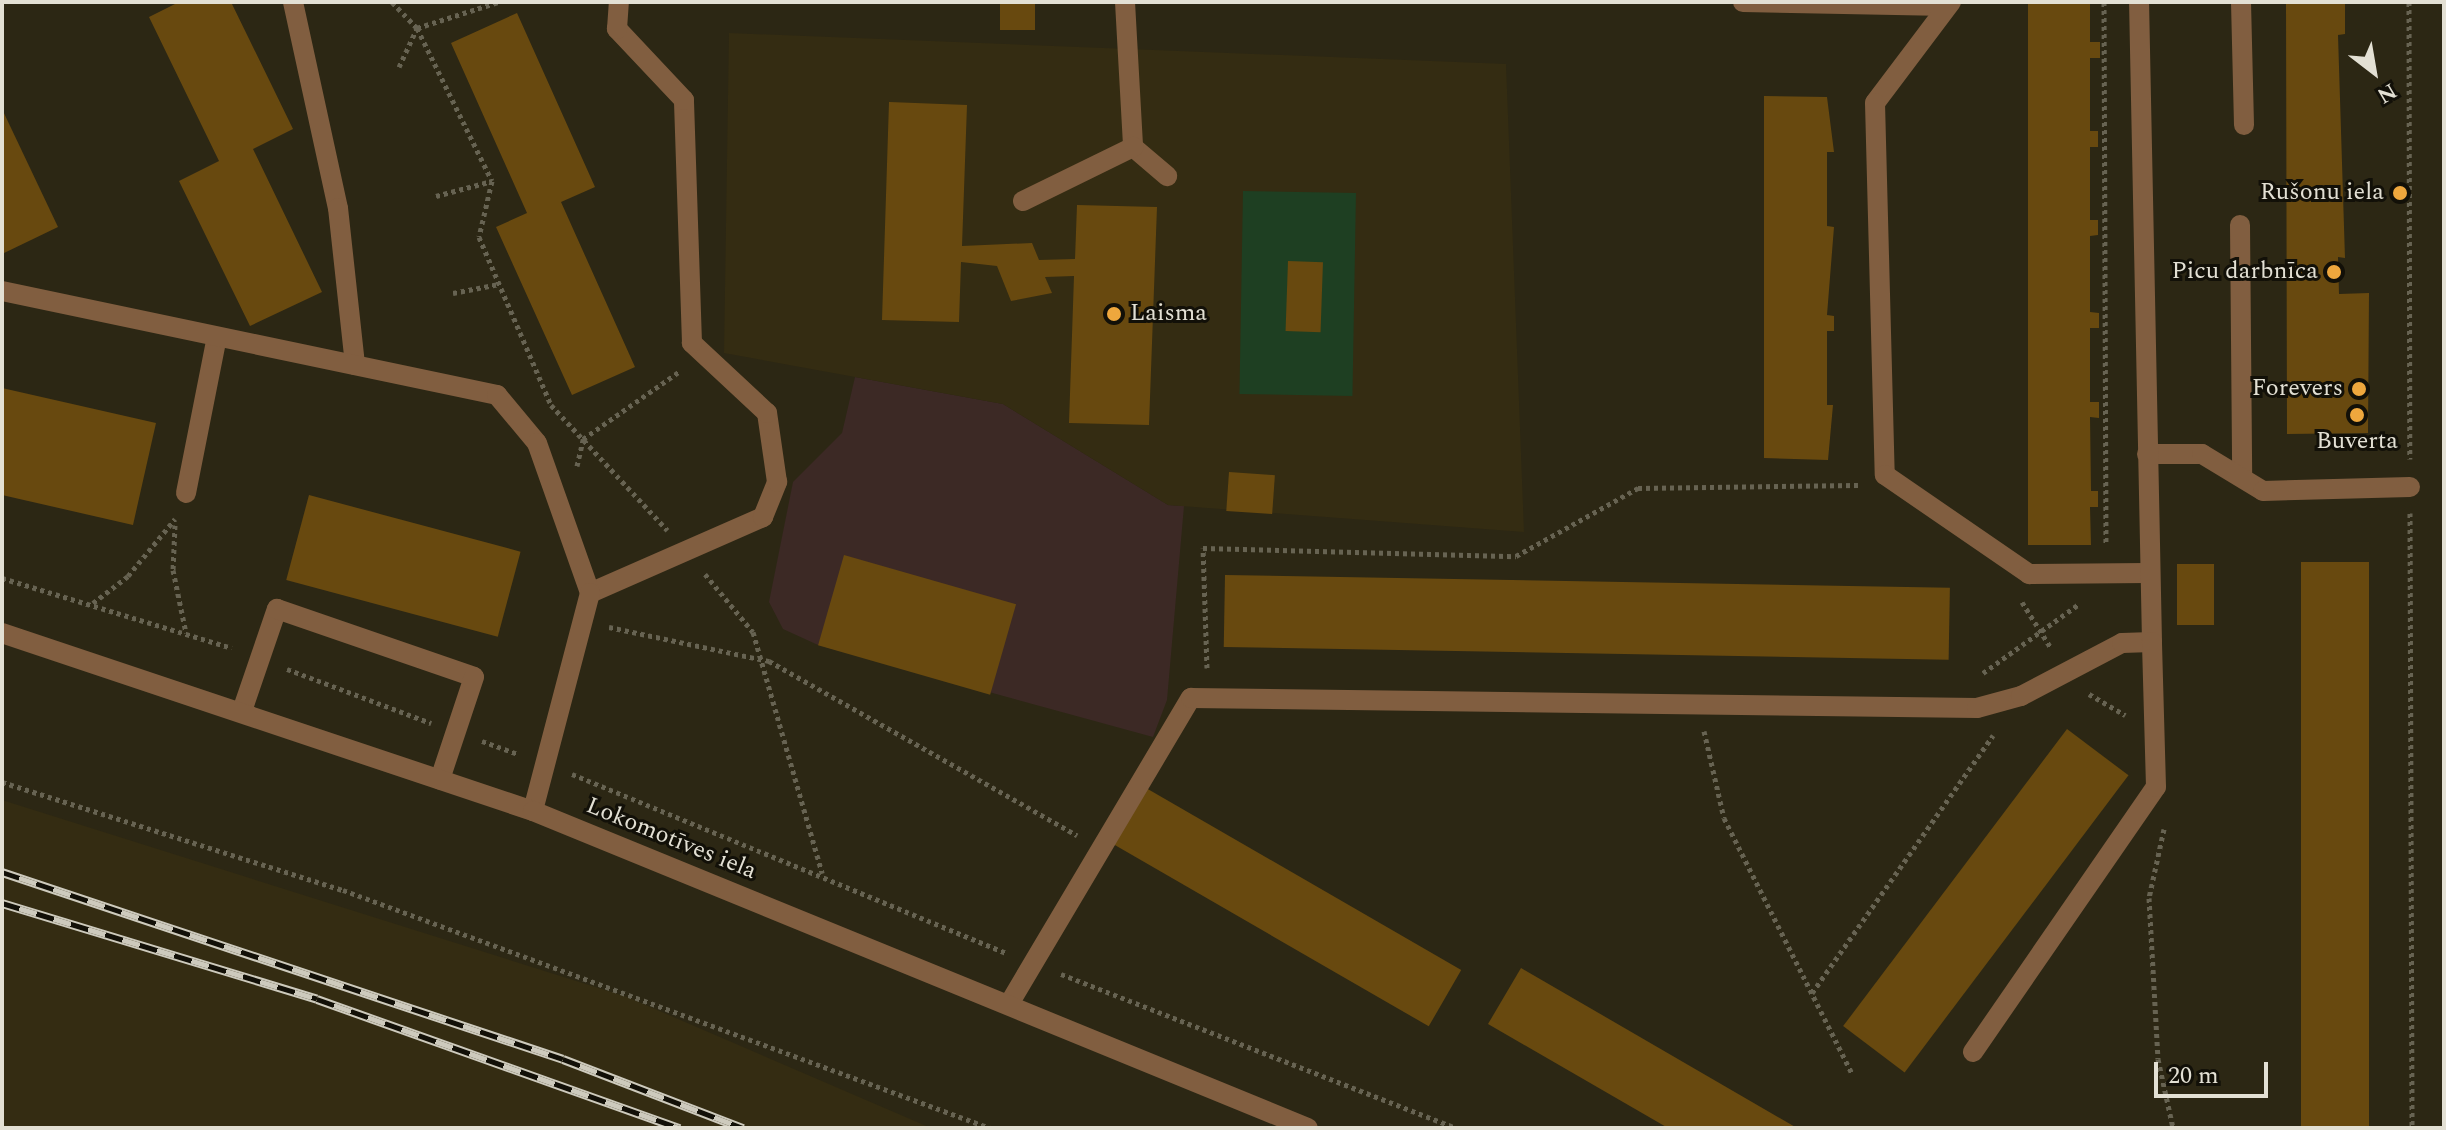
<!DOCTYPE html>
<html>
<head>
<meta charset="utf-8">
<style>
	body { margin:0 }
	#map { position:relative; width:2446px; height:1130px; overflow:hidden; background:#2c2714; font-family:Spectral,serif }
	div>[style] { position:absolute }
	.industrial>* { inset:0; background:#3c2925 }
	.built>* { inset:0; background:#342c12 }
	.green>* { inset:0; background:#1e3f22; transform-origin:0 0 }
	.building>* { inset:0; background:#68490f; transform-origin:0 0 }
	.path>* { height:5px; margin-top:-2.5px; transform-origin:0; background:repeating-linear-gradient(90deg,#676352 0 4px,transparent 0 8px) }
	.service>* { height:20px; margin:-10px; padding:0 10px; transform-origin:10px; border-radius:10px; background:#815e40 }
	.minor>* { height:20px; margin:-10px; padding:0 10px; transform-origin:10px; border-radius:10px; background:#815e40 }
	.tertiary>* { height:20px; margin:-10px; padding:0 10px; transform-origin:10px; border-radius:10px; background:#815e40 }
	.rail>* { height:9px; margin-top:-4.5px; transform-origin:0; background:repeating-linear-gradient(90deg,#121008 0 18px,#cdcabd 0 36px); box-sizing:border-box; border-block:2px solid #cdcabd }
	.dots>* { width:22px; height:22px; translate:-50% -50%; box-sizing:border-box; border:4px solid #121008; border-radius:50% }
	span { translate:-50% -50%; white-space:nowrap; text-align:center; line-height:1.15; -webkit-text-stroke:6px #121008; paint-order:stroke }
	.poi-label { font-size:24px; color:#e3e0d4 }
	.right { translate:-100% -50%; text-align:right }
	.left { translate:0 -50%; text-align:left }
	.street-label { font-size:24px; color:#e3e0d4 }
	.frame { position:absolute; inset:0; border:4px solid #e3e0d4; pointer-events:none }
	.north { position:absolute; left:2334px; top:32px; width:80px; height:80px; -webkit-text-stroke:6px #121008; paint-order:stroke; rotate:149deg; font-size:22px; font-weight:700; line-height:32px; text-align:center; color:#e3e0d4 }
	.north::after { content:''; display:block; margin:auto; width:28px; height:36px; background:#e3e0d4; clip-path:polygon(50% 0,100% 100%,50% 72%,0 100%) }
	.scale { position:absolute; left:2154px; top:1062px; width:114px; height:36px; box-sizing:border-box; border:4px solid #e3e0d4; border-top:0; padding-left:10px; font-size:24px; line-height:28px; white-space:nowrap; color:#e3e0d4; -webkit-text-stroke:6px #121008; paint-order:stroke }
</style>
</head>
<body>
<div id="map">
	<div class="industrial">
		<div style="clip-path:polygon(855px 377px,1003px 404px,1168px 505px,1184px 506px,1167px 700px,1153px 737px,818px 645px,783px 629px,769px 602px,793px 482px,842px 433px)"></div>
	</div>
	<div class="built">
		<div style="clip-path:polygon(729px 33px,1506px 64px,1524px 532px,1168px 505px,1003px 404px,724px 353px)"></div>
		<div style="clip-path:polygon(2px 800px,627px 997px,931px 1128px,2px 1128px)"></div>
	</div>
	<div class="green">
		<div style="left:1243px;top:191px;width:113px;height:203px;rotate:1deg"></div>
	</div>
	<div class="building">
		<div style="clip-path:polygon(179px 2px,231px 2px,293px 129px,253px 149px,322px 292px,250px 326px,179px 181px,219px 161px,149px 17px)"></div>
		<div style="left:1000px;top:2px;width:35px;height:28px"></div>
		<div style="clip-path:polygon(2286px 2px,2345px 2px,2345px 34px,2338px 35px,2345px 258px,2338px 257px,2339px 294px,2369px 293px,2368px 433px,2287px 434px)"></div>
		<div style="clip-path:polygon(2028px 3px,2090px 3px,2090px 42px,2100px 42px,2100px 58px,2090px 58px,2090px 131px,2098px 131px,2098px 147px,2090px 147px,2090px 220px,2098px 220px,2098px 235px,2090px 236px,2090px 312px,2099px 313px,2099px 328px,2090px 328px,2090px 402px,2099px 402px,2099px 418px,2090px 417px,2091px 491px,2098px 491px,2098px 507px,2090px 507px,2091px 545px,2028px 545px)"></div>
		<div style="clip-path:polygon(517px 13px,595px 187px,561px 202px,635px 367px,572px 395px,496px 227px,527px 213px,451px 43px)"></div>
		<div style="clip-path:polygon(1764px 96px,1827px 97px,1834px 152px,1827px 152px,1827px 226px,1834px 227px,1827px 315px,1834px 316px,1834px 331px,1827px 331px,1827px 405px,1833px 405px,1828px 460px,1764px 458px)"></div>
		<div style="clip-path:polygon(889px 102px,967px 105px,962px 246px,1032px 243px,1039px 260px,1075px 259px,1077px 205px,1157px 207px,1149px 425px,1069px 423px,1074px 276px,1045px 277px,1052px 293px,1011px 301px,997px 266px,961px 262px,959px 322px,882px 320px)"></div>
		<div style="clip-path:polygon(2px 109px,58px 227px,2px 254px)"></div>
		<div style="left:1288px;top:261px;width:35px;height:70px;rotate:2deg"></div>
		<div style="clip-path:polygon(2px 388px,156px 423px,133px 525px,2px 495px)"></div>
		<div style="left:1229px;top:472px;width:46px;height:39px;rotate:4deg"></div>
		<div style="left:309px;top:495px;width:219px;height:88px;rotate:15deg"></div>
		<div style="left:844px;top:555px;width:179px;height:94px;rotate:16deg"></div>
		<div style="left:2301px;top:562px;width:68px;height:566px"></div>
		<div style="left:2214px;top:564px;width:61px;height:37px;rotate:90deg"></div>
		<div style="left:1225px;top:575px;width:725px;height:72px;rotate:1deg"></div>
		<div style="left:2067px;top:729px;width:77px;height:372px;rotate:37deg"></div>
		<div style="left:1146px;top:788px;width:364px;height:65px;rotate:30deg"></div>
		<div style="clip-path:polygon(1521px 968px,1797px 1128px,1668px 1128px,1488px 1024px)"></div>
	</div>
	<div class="path">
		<div style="left:392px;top:2px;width:36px;rotate:46deg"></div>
		<div style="left:417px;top:28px;width:170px;rotate:63.9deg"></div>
		<div style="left:492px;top:181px;width:57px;rotate:103.1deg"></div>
		<div style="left:479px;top:237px;width:183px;rotate:66.8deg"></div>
		<div style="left:551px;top:405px;width:171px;rotate:47.1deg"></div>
		<div style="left:2104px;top:2px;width:542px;rotate:89.79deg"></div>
		<div style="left:2409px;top:2px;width:457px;rotate:89.9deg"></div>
		<div style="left:399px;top:67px;width:43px;rotate:-65.2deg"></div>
		<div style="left:417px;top:28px;width:85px;rotate:-17.8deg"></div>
		<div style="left:436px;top:196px;width:58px;rotate:-15deg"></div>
		<div style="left:453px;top:293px;width:47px;rotate:-11.1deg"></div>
		<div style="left:577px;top:466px;width:28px;rotate:-77deg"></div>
		<div style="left:583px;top:439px;width:118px;rotate:-35deg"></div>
		<div style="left:2410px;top:513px;width:615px;rotate:89.81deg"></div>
		<div style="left:175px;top:525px;width:45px;rotate:92.5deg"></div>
		<div style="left:173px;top:570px;width:64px;rotate:78.3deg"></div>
		<div style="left:705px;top:574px;width:75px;rotate:50.4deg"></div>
		<div style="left:753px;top:632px;width:251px;rotate:74deg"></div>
		<div style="left:2px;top:578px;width:240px;rotate:16.9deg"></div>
		<div style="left:2022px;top:602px;width:54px;rotate:57.8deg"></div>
		<div style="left:93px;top:603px;width:44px;rotate:-37.6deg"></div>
		<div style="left:128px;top:576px;width:74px;rotate:-50.5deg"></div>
		<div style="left:609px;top:627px;width:164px;rotate:12deg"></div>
		<div style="left:769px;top:661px;width:354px;rotate:29.5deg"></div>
		<div style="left:1207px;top:668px;width:120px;rotate:-91.9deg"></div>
		<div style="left:1203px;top:548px;width:313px;rotate:1.5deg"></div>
		<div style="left:1516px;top:556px;width:140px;rotate:-29.1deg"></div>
		<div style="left:1638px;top:488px;width:220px;rotate:-0.8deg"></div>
		<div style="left:287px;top:669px;width:154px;rotate:20.6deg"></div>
		<div style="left:1983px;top:673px;width:118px;rotate:-35.7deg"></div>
		<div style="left:2089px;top:694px;width:42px;rotate:30.3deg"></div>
		<div style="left:1704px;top:731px;width:89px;rotate:77.1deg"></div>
		<div style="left:1724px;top:818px;width:286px;rotate:63.4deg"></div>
		<div style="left:482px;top:741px;width:38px;rotate:20deg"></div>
		<div style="left:572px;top:774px;width:470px;rotate:22.4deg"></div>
		<div style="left:2px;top:782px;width:358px;rotate:17.6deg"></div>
		<div style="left:343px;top:890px;width:689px;rotate:20.2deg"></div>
		<div style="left:2164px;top:829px;width:71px;rotate:102.3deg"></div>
		<div style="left:2149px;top:898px;width:161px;rotate:86.8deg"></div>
		<div style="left:2158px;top:1059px;width:71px;rotate:77.7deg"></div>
		<div style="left:1061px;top:974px;width:423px;rotate:21.3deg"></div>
		<div style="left:1812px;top:993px;width:315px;rotate:-54.9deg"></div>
	</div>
	<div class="service">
		<div style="left:293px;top:2px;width:211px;rotate:77.7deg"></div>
		<div style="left:338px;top:208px;width:158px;rotate:83.8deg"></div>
		<div style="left:1125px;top:2px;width:145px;rotate:86.8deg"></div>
		<div style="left:1133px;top:147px;width:45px;rotate:40.5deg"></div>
		<div style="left:1743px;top:2px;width:204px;rotate:1.1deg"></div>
		<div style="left:1951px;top:2px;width:126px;rotate:127deg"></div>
		<div style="left:1875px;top:103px;width:372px;rotate:88.5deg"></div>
		<div style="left:1885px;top:475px;width:175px;rotate:34.5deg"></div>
		<div style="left:2029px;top:574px;width:118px;rotate:-0.5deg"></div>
		<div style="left:2241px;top:2px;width:123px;rotate:88.6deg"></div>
		<div style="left:1023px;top:201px;width:123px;rotate:-26.1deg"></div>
		<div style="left:2240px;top:225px;width:253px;rotate:89.5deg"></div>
		<div style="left:2147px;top:454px;width:55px"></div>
		<div style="left:2202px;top:454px;width:71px;rotate:31.2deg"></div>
		<div style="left:2263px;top:491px;width:147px;rotate:-1.6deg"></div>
		<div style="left:186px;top:493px;width:159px;rotate:-78.8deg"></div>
		<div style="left:590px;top:593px;width:189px;rotate:-23.7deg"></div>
		<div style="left:763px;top:517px;width:38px;rotate:-68deg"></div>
		<div style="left:777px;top:482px;width:70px;rotate:-98.2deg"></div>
		<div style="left:767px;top:413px;width:103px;rotate:-137deg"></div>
		<div style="left:692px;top:343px;width:243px;rotate:-91.9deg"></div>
		<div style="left:684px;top:100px;width:98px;rotate:-133.3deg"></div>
		<div style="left:617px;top:29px;width:27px;rotate:-86deg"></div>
		<div style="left:242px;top:711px;width:108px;rotate:-71.1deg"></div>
		<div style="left:277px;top:609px;width:208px;rotate:19deg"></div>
		<div style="left:474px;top:677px;width:108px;rotate:108.4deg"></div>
	</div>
	<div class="minor">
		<div style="left:2px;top:291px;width:506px;rotate:11.87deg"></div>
		<div style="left:497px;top:395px;width:62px;rotate:50.2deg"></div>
		<div style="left:537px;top:443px;width:159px;rotate:70.5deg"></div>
		<div style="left:590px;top:593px;width:225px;rotate:104.7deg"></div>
		<div style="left:1009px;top:1004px;width:356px;rotate:-59.3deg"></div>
		<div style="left:1191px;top:698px;width:786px;rotate:0.73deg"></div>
		<div style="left:1977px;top:708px;width:46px;rotate:-15.3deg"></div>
		<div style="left:2021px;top:696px;width:114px;rotate:-27.7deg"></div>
		<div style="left:2122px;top:643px;width:30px;rotate:-2deg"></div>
		<div style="left:2152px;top:642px;width:640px;rotate:-91.16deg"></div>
		<div style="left:1973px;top:1052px;width:322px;rotate:-55.4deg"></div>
		<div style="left:2156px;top:787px;width:145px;rotate:-91.6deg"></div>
	</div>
	<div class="tertiary">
		<div style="left:2px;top:633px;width:560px;rotate:18.53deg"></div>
		<div style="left:533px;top:811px;width:837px;rotate:22.25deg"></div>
	</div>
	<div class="rail">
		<div style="left:2px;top:872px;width:591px;rotate:18.43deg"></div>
		<div style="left:563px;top:1059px;width:193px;rotate:21deg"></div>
		<div style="left:2px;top:903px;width:329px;rotate:16.9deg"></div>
		<div style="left:317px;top:999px;width:385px;rotate:19.6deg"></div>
	</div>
	<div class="dots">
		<div style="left:2400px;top:193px;background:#eea73d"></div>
		<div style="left:2334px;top:272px;background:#eea73d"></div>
		<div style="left:1114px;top:314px;background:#eea73d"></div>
		<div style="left:2359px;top:389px;background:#eea73d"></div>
		<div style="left:2357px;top:415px;background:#eea73d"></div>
	</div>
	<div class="poi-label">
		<span class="right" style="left:2384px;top:193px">Rušonu iela</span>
		<span class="right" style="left:2318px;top:272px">Picu darbnīca</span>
		<span class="left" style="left:1130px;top:314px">Laisma</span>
		<span class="right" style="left:2343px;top:389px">Forevers</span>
		<span style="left:2357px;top:442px">Buverta</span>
	</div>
	<div class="street-label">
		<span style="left:671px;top:839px;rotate:22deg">Lokomotīves iela</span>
	</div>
	<div class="frame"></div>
	<div class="north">N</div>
	<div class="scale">20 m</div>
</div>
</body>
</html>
